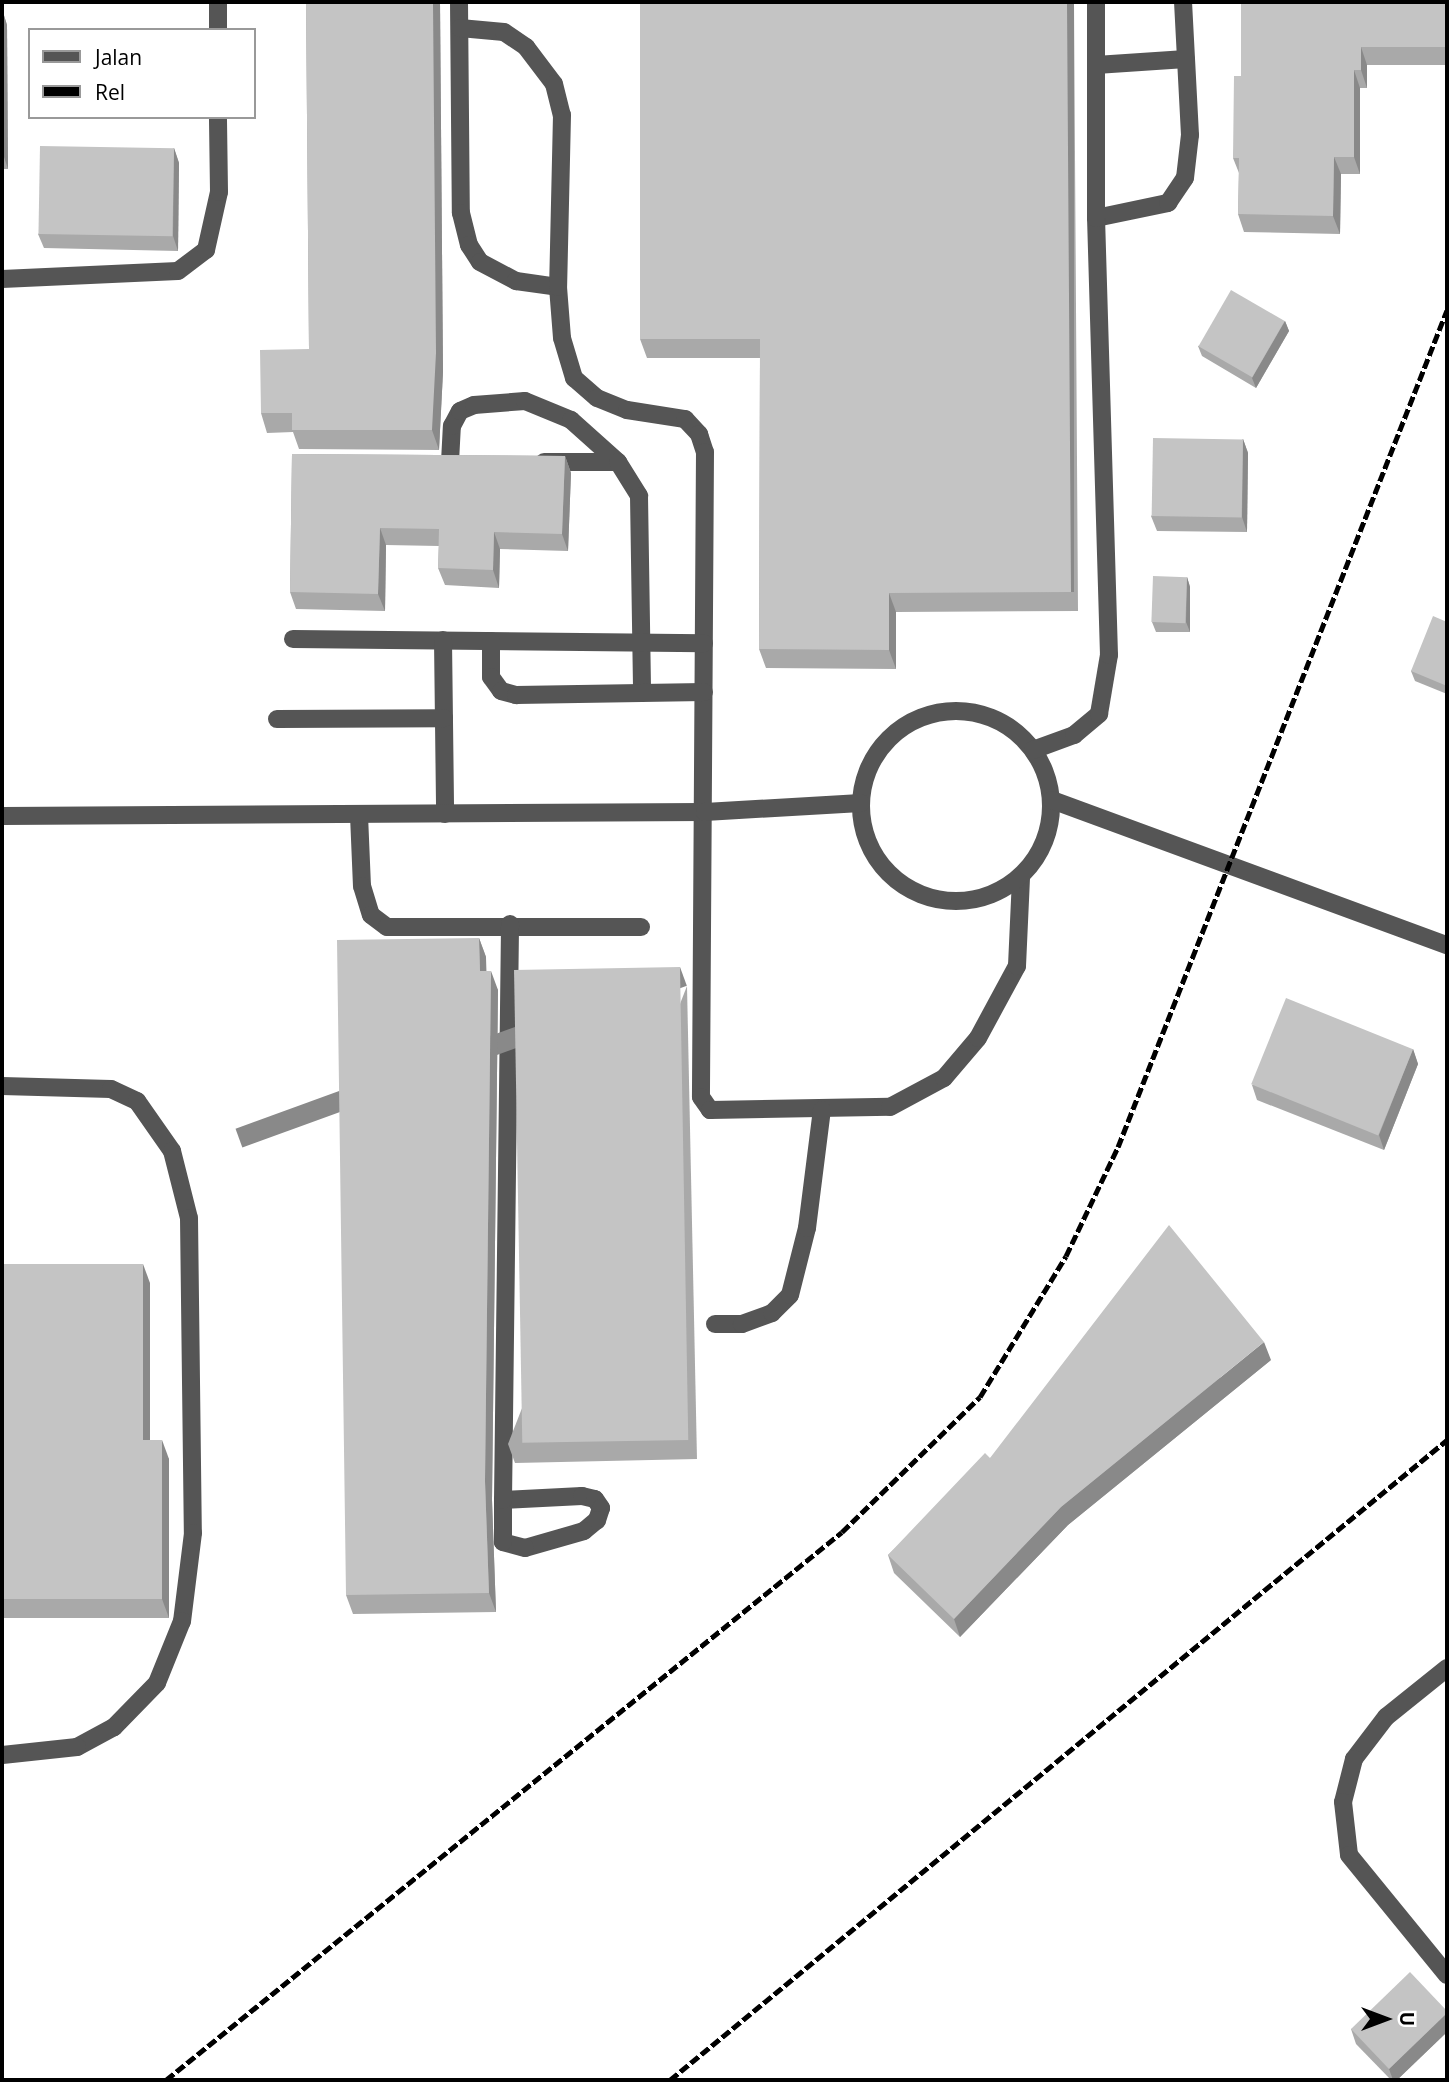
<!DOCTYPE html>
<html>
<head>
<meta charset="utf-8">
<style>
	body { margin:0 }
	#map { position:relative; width:1449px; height:2082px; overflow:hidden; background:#fff; font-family:"Open Sans",sans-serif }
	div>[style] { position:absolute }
	.minor>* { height:18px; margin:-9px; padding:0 9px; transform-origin:9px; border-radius:9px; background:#555 }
	.minor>.ring { margin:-9px; padding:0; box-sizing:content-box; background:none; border:18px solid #555; border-radius:50% }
	.rail>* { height:5px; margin-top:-2.5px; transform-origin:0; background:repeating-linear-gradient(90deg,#000 0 10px,transparent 0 13.5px) }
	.wall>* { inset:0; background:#a9a9a9 }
	.shaded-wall>* { inset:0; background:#898989; transform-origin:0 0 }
	.building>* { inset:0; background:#c4c4c4; transform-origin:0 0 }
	span { translate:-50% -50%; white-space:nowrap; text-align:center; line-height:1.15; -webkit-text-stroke:6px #fff; paint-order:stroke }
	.frame { position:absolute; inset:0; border:4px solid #000; pointer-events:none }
	.legend { position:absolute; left:28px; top:28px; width:228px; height:91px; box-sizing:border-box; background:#fff; border:2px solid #999; margin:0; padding:9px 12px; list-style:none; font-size:21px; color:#000 }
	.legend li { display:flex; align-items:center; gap:14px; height:35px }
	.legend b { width:35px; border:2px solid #999 }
	.north { position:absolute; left:1351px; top:1984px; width:70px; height:70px; -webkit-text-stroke:5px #fff; paint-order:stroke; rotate:90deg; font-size:19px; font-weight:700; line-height:28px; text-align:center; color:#000 }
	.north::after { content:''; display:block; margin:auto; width:24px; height:32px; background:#000; clip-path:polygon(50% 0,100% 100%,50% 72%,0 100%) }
</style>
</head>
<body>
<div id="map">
	<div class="minor">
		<div style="left:218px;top:2px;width:28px;rotate:90deg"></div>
		<div style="left:459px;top:2px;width:211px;rotate:89.5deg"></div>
		<div style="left:461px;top:213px;width:33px;rotate:76deg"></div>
		<div style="left:469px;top:245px;width:20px;rotate:57deg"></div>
		<div style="left:480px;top:262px;width:41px;rotate:27.8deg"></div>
		<div style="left:516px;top:281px;width:42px;rotate:8.1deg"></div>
		<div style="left:558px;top:287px;width:51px;rotate:85.5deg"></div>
		<div style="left:562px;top:338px;width:42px;rotate:73.3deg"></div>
		<div style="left:574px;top:378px;width:30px;rotate:41deg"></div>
		<div style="left:597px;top:398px;width:32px;rotate:22deg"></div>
		<div style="left:627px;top:410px;width:59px;rotate:8.8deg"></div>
		<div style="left:685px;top:419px;width:21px;rotate:47deg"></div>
		<div style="left:699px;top:434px;width:19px;rotate:72deg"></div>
		<div style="left:705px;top:452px;width:645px;rotate:90.36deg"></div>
		<div style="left:701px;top:1097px;width:16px;rotate:55deg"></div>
		<div style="left:710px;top:1110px;width:180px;rotate:-1deg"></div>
		<div style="left:890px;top:1107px;width:61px;rotate:-28.2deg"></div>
		<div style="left:944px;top:1078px;width:52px;rotate:-49.6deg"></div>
		<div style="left:978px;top:1038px;width:82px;rotate:-61.6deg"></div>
		<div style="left:1017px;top:966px;width:89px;rotate:-87.4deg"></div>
		<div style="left:460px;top:28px;width:44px;rotate:5.2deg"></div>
		<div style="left:504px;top:32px;width:27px;rotate:34deg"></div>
		<div style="left:526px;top:47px;width:46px;rotate:52.9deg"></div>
		<div style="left:554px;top:84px;width:32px;rotate:76deg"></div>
		<div style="left:562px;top:115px;width:172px;rotate:91.3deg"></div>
		<div style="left:1096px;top:65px;width:90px;rotate:-3.8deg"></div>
		<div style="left:1096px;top:218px;width:74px;rotate:-11.8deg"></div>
		<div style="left:1168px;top:203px;width:30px;rotate:-56deg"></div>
		<div style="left:1185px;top:178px;width:43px;rotate:-83.4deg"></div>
		<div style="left:1190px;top:135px;width:133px;rotate:-93deg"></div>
		<div style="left:2px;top:279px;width:176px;rotate:-2.6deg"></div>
		<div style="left:178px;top:271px;width:35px;rotate:-37deg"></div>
		<div style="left:206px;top:250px;width:59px;rotate:-77.4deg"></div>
		<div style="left:219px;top:192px;width:75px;rotate:-90.8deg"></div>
		<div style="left:450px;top:462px;width:36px;rotate:-87deg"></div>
		<div style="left:452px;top:426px;width:17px;rotate:-62deg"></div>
		<div style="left:460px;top:411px;width:15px;rotate:-23deg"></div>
		<div style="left:474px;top:405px;width:51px;rotate:-4.5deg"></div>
		<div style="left:525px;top:401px;width:50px;rotate:22.4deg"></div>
		<div style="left:571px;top:420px;width:63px;rotate:41.8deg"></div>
		<div style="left:544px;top:462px;width:74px"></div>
		<div style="left:618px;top:462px;width:40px;rotate:58deg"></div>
		<div style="left:639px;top:496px;width:197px;rotate:89.1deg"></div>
		<div style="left:293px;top:639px;width:411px;rotate:0.6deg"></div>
		<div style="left:443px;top:640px;width:174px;rotate:89.3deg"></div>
		<div style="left:491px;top:641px;width:36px;rotate:90deg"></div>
		<div style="left:491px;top:677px;width:17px;rotate:54deg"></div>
		<div style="left:501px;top:691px;width:16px;rotate:15deg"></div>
		<div style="left:516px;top:695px;width:188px;rotate:-0.9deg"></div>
		<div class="ring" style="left:861px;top:711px;width:172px;height:172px"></div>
		<div style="left:277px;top:719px;width:167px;rotate:-0.3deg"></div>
		<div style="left:1033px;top:750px;width:44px;rotate:-20.1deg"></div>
		<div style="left:1074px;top:735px;width:33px;rotate:-40deg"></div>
		<div style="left:1099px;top:714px;width:60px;rotate:-80.4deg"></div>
		<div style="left:1109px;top:655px;width:437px;rotate:-91.7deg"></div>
		<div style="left:1096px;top:218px;width:216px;rotate:-90deg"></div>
		<div style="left:1052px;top:800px;width:421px;rotate:20.2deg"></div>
		<div style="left:359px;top:815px;width:71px;rotate:87.6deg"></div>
		<div style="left:362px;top:886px;width:30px;rotate:73deg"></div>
		<div style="left:371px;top:915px;width:20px;rotate:37deg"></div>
		<div style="left:387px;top:927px;width:254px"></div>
		<div style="left:2px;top:816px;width:703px;rotate:-0.33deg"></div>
		<div style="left:705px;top:812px;width:156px;rotate:-3.3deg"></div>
		<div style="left:2px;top:1086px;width:109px;rotate:1.6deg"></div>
		<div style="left:111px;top:1089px;width:29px;rotate:25deg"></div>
		<div style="left:137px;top:1101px;width:61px;rotate:55deg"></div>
		<div style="left:172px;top:1151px;width:69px;rotate:75.8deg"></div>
		<div style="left:189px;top:1218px;width:315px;rotate:89.3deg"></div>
		<div style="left:193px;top:1533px;width:89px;rotate:97.1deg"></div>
		<div style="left:182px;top:1621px;width:67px;rotate:112deg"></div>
		<div style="left:157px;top:1683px;width:62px;rotate:134.3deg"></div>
		<div style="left:114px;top:1727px;width:42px;rotate:151.6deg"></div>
		<div style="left:77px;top:1747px;width:75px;rotate:173.9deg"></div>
		<div style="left:715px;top:1324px;width:27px"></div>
		<div style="left:742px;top:1324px;width:32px;rotate:-20deg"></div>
		<div style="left:772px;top:1313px;width:25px;rotate:-45deg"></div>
		<div style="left:790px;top:1295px;width:69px;rotate:-75.8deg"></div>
		<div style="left:807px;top:1228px;width:119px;rotate:-82.8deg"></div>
		<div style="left:503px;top:1500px;width:79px;rotate:-2.9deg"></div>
		<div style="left:582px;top:1496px;width:13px;rotate:13deg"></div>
		<div style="left:595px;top:1499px;width:11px;rotate:56deg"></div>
		<div style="left:601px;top:1508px;width:13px;rotate:108deg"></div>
		<div style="left:597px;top:1520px;width:17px;rotate:140deg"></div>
		<div style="left:584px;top:1531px;width:61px;rotate:163.9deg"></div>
		<div style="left:525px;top:1548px;width:23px;rotate:-165deg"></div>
		<div style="left:503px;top:1542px;width:42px;rotate:-90deg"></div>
		<div style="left:503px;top:1500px;width:576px;rotate:-89.3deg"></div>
		<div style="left:1447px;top:1668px;width:78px;rotate:141.2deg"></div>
		<div style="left:1386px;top:1717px;width:53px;rotate:127.3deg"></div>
		<div style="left:1354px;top:1759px;width:44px;rotate:104.3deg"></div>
		<div style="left:1343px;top:1802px;width:53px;rotate:83.5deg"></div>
		<div style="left:1349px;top:1855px;width:155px;rotate:50.8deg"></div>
	</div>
	<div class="rail">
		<div style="left:166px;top:2080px;width:870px;rotate:-39.03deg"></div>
		<div style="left:842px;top:1532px;width:193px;rotate:-44.4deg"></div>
		<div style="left:980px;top:1397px;width:165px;rotate:-58.6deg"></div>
		<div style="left:1066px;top:1256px;width:121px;rotate:-64.5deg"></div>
		<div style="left:1118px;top:1147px;width:899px;rotate:-68.54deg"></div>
		<div style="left:670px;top:2080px;width:1007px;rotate:-39.48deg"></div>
	</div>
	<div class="wall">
		<div style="clip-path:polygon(306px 2px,440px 2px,443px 372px,439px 450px,299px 449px,293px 432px,267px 433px,261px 413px,309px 349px)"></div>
		<div style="clip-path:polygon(1074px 2px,1078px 611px,896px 612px,896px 669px,766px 668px,759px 649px,760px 358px,647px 358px,640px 339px)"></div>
		<div style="clip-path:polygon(1447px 2px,1447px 65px,1367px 65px,1367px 88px,1360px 88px,1360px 174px,1341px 174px,1340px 234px,1244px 232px,1238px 214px,1239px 173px,1233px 158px,1241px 76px)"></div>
		<div style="clip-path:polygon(2px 9px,7px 25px,8px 169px,2px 169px)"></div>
		<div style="clip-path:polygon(174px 148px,179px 163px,178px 251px,44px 248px,38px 234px)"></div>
		<div style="clip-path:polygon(1285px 321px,1289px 331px,1256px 388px,1202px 356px,1198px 346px)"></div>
		<div style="clip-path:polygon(1243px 439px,1248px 453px,1247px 532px,1157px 531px,1151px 516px)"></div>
		<div style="clip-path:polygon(292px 454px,565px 456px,571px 473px,568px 551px,500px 549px,499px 588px,445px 585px,438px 568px,439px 546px,386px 545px,385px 611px,296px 609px,290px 592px)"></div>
		<div style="clip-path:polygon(1187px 577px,1190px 587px,1190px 632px,1156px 632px,1152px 622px)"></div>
		<div style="clip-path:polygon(1447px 622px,1447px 694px,1415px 681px,1411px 671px)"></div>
		<div style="clip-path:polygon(479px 938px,486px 957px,486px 971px,498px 990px,492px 1500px,496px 1612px,353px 1614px,346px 1595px)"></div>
		<div style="clip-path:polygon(687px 986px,697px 1459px,515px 1463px,508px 1444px)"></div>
		<div style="clip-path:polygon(1413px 1049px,1418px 1064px,1384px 1150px,1257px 1100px,1252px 1085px)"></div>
		<div style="clip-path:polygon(2px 1264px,150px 1283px,150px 1440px,169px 1459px,169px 1618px,2px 1618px)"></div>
		<div style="clip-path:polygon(1271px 1360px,1068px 1525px,960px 1637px,894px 1573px,888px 1555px,990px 1458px)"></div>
		<div style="clip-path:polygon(1447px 2011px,1447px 2032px,1397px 2080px,1391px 2080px,1356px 2044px,1351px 2029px)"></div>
	</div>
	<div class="shaded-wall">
		<div style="clip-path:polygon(433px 2px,440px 2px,443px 372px,439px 450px,432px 430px)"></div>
		<div style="left:1067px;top:2px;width:7px;height:590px"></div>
		<div style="clip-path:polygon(2px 9px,7px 25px,8px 169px,2px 151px)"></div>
		<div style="clip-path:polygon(1361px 47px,1367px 65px,1367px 88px,1361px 70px)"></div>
		<div style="clip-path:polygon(1354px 70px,1360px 88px,1360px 174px,1354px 157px)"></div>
		<div style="clip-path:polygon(174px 148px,179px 163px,178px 251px,173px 236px)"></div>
		<div style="clip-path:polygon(1334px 157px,1341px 174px,1340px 234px,1333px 216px)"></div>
		<div style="clip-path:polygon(1285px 321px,1289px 331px,1256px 388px,1252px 378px)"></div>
		<div style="clip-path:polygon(1243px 439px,1248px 453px,1247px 532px,1242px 517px)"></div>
		<div style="clip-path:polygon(565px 456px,571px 473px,568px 551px,562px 534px)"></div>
		<div style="clip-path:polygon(380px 528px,386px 545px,385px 611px,378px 594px)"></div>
		<div style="clip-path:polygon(494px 532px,500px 549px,499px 588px,493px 570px)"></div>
		<div style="clip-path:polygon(1187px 577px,1190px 587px,1190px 632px,1186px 622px)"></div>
		<div style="clip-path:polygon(889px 593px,896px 612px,896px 669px,889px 650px)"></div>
		<div style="clip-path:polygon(479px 938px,486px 957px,487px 990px,480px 971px)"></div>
		<div style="left:680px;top:967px;width:20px;height:473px;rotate:70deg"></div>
		<div style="clip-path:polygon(491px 971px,498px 990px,492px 1500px,496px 1612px,489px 1593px,485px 1481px)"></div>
		<div style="clip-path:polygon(1413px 1049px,1418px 1064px,1384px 1150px,1379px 1135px)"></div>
		<div style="clip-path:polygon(143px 1264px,150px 1283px,150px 1459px,143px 1440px)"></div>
		<div style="clip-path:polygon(1264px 1342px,1271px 1360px,1068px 1525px,960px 1637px,954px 1619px,1061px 1507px)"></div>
		<div style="clip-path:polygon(162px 1440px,169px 1459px,169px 1618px,162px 1599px)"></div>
		<div style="clip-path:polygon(1447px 2013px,1447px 2032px,1397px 2080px,1393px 2080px,1389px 2069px)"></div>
	</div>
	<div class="building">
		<div style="clip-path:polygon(306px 2px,433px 2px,436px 353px,432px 430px,292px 430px,292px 413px,261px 413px,260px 350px,309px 349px)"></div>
		<div style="clip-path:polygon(640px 2px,1067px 2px,1071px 592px,889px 593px,889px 650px,759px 649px,760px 339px,640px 339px)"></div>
		<div style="clip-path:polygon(1241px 2px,1447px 2px,1447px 47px,1361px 47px,1361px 70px,1354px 70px,1354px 157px,1334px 157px,1333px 216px,1238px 214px,1239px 158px,1233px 158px,1234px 76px,1241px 76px)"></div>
		<div style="left:40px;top:146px;width:134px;height:88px;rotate:1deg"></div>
		<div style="left:1231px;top:290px;width:62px;height:65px;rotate:30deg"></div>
		<div style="left:1153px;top:438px;width:90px;height:78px;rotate:1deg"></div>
		<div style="clip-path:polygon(292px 454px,565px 456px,562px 534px,494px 532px,493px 570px,438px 568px,439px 529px,380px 528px,378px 594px,290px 592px)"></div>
		<div style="left:1153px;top:576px;width:34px;height:46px;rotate:2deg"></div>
		<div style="clip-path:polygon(1433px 616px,1447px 622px,1447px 686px,1411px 671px)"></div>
		<div style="clip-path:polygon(479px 938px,480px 971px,491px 971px,485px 1481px,489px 1593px,346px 1595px,337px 940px)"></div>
		<div style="left:680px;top:967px;width:473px;height:166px;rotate:89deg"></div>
		<div style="left:1286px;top:998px;width:137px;height:93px;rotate:22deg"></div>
		<div style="clip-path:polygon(1169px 1225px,1264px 1342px,1061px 1507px,954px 1619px,888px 1555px,985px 1453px,990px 1458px)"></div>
		<div style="clip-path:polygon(2px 1264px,143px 1264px,143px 1440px,162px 1440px,162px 1599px,2px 1599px)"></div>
		<div style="clip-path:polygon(1410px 1972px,1447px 2011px,1447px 2013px,1389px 2069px,1351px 2029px)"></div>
	</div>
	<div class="frame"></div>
	<ul class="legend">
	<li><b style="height:9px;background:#555"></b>Jalan</li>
	<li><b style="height:9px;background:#000"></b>Rel</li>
	</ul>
	<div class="north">U</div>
</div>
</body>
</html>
